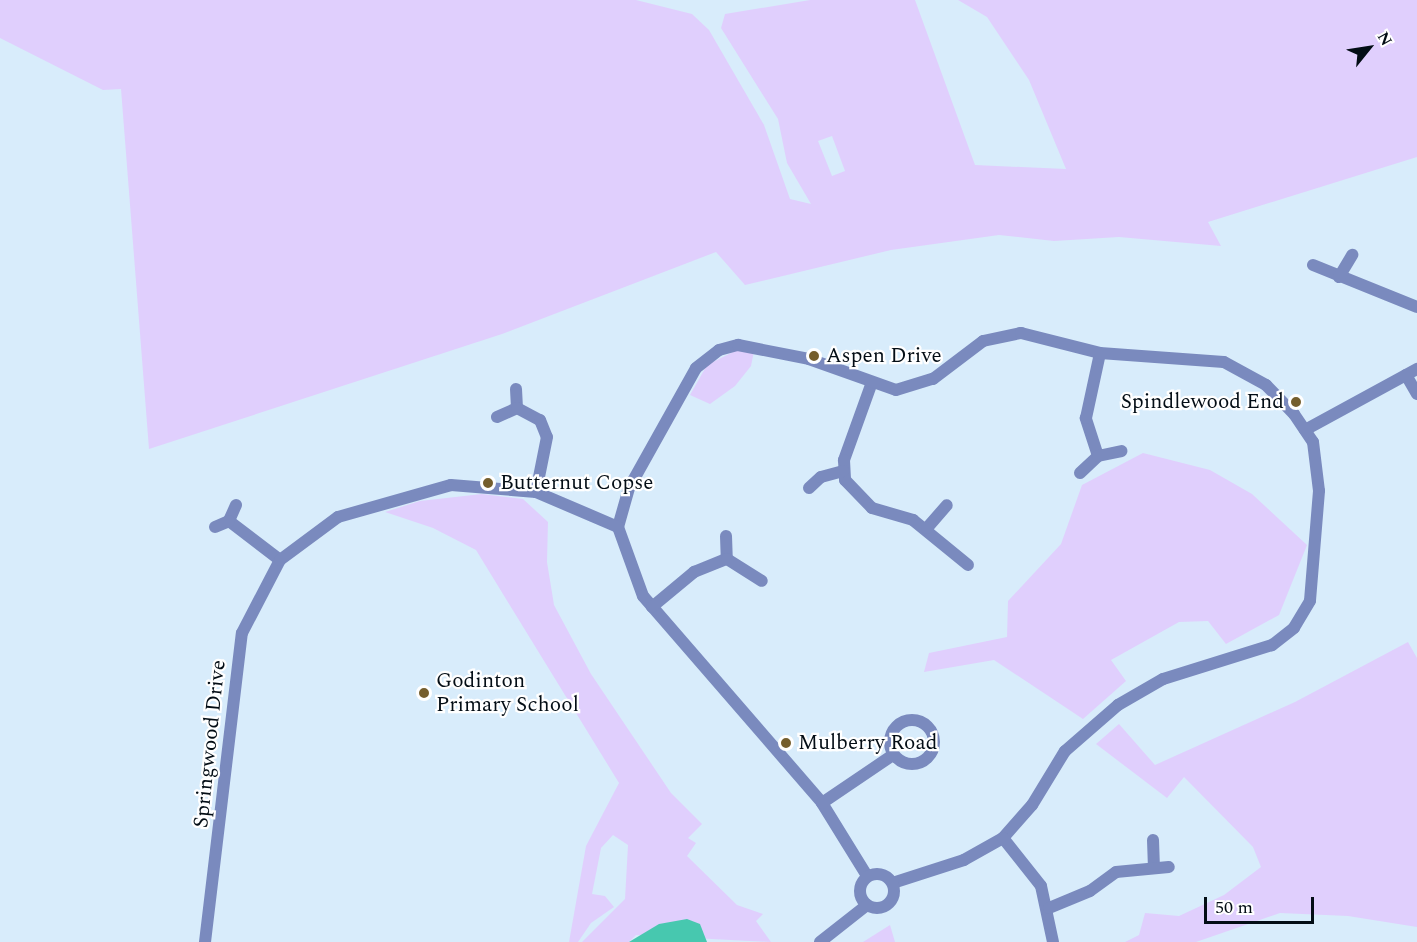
<!DOCTYPE html>
<html>
<head>
<meta charset="utf-8">
<style>
	body { margin:0 }
	#map { position:relative; width:1417px; height:942px; overflow:hidden; background:#d8ecfb; font-family:Spectral,serif }
	div>[style] { position:absolute }
	.green>* { inset:0; background:#e0cffd }
	.water>* { inset:0; background:#47c8af }
	.minor>* { height:12px; margin:-6px; padding:0 6px; transform-origin:6px; border-radius:6px; background:#7a8abe }
	.minor>.ring { margin:-6px; padding:0; box-sizing:content-box; background:none; border:12px solid #7a8abe; border-radius:50% }
	.dots>* { width:16px; height:16px; translate:-50% -50%; box-sizing:border-box; border:3px solid #fff; border-radius:50% }
	span { translate:-50% -50%; white-space:nowrap; text-align:center; line-height:1.15; -webkit-text-stroke:4.5px #fff; paint-order:stroke }
	.poi-label { font-size:21px; color:#030d15 }
	.left { translate:0 -50%; text-align:left }
	.right { translate:-100% -50%; text-align:right }
	.street-label { font-size:21px; color:#030d15 }
	.north { position:absolute; left:1339px; top:18px; width:60px; height:60px; -webkit-text-stroke:4px #fff; paint-order:stroke; rotate:60deg; font-size:16px; font-weight:700; line-height:24px; text-align:center; color:#030d15 }
	.north::after { content:''; display:block; margin:auto; width:21px; height:27px; background:#030d15; clip-path:polygon(50% 0,100% 100%,50% 72%,0 100%) }
	.scale { position:absolute; left:1204px; top:897px; width:110px; height:27px; box-sizing:border-box; border:3px solid #030d15; border-top:0; padding-left:8px; font-size:18px; line-height:21px; white-space:nowrap; color:#030d15; -webkit-text-stroke:4px #fff; paint-order:stroke }
</style>
</head>
<body>
<div id="map">
	<div class="green">
		<div style="clip-path:polygon(evenodd,0 0,636px 0,692px 14px,709px 30px,764px 125px,790px 199px,811px 204px,787px 163px,778px 119px,721px 28px,725px 14px,810px 0,915px 0,975px 165px,1066px 169px,1029px 80px,987px 17px,958px 0,1417px 0,1417px 157px,1208px 222px,1221px 246px,1119px 237px,1054px 241px,999px 235px,891px 250px,745px 285px,716px 252px,502px 334px,149px 449px,121px 89px,103px 90px,0 38px,0 0,832px 136px,845px 171px,832px 176px,818px 141px,832px 136px)"></div>
		<div style="clip-path:polygon(735px 351px,754px 351px,751px 366px,735px 386px,710px 404px,690px 395px,707px 365px)"></div>
		<div style="clip-path:polygon(1143px 453px,1210px 470px,1252px 494px,1307px 545px,1279px 615px,1226px 644px,1208px 621px,1179px 622px,1111px 660px,1126px 681px,1083px 719px,994px 660px,924px 672px,929px 653px,1007px 637px,1008px 601px,1061px 544px,1082px 485px)"></div>
		<div style="clip-path:polygon(482px 494px,523px 499px,548px 522px,547px 562px,554px 605px,591px 674px,671px 793px,702px 824px,688px 838px,696px 843px,687px 856px,737px 905px,763px 914px,756px 921px,771px 942px,636px 935px,629px 942px,582px 942px,625px 899px,628px 845px,613px 835px,601px 848px,592px 894px,605px 896px,614px 907px,591px 923px,578px 942px,569px 942px,586px 846px,619px 783px,476px 550px,433px 528px,385px 512px,420px 501px)"></div>
		<div style="clip-path:polygon(1408px 642px,1417px 658px,1417px 927px,1348px 916px,1280px 913px,1196px 942px,1125px 942px,1139px 935px,1145px 913px,1179px 916px,1224px 895px,1261px 867px,1253px 847px,1184px 777px,1167px 798px,1096px 744px,1119px 724px,1155px 765px,1295px 702px)"></div>
		<div style="clip-path:polygon(890px 925px,895px 942px,863px 942px)"></div>
	</div>
	<div class="water">
		<div style="clip-path:polygon(687px 919px,700px 924px,707px 942px,629px 942px,659px 924px)"></div>
	</div>
	<div class="minor">
		<div style="left:1313px;top:265px;width:112px;rotate:22deg"></div>
		<div style="left:1339px;top:277px;width:26px;rotate:-59deg"></div>
		<div style="left:1406px;top:375px;width:22px;rotate:60deg"></div>
		<div style="left:871px;top:385px;width:80px;rotate:109.8deg"></div>
		<div style="left:844px;top:460px;width:20px;rotate:87deg"></div>
		<div style="left:845px;top:480px;width:39px;rotate:46deg"></div>
		<div style="left:872px;top:508px;width:43px;rotate:16.3deg"></div>
		<div style="left:913px;top:520px;width:71px;rotate:39.3deg"></div>
		<div style="left:516px;top:389px;width:19px;rotate:87deg"></div>
		<div style="left:497px;top:417px;width:22px;rotate:-24deg"></div>
		<div style="left:517px;top:408px;width:26px;rotate:28deg"></div>
		<div style="left:540px;top:420px;width:18px;rotate:68deg"></div>
		<div style="left:547px;top:437px;width:56px;rotate:101.3deg"></div>
		<div style="left:1305px;top:430px;width:128px;rotate:-28.6deg"></div>
		<div style="left:1098px;top:456px;width:40px;rotate:-108deg"></div>
		<div style="left:1086px;top:418px;width:66px;rotate:-77.8deg"></div>
		<div style="left:1080px;top:473px;width:25px;rotate:-43deg"></div>
		<div style="left:1098px;top:456px;width:24px;rotate:-12deg"></div>
		<div style="left:809px;top:488px;width:16px;rotate:-43deg"></div>
		<div style="left:821px;top:477px;width:23px;rotate:-15deg"></div>
		<div style="left:236px;top:505px;width:17px;rotate:114deg"></div>
		<div style="left:229px;top:521px;width:64px;rotate:37.4deg"></div>
		<div style="left:215px;top:527px;width:15px;rotate:-23deg"></div>
		<div style="left:618px;top:527px;width:41px;rotate:-74.2deg"></div>
		<div style="left:629px;top:488px;width:137px;rotate:-60.8deg"></div>
		<div style="left:696px;top:368px;width:29px;rotate:-38deg"></div>
		<div style="left:719px;top:350px;width:20px;rotate:-15deg"></div>
		<div style="left:738px;top:345px;width:72px;rotate:11.2deg"></div>
		<div style="left:809px;top:359px;width:92px;rotate:19.6deg"></div>
		<div style="left:896px;top:390px;width:39px;rotate:-17deg"></div>
		<div style="left:933px;top:379px;width:63px;rotate:-37.2deg"></div>
		<div style="left:983px;top:341px;width:39px;rotate:-12deg"></div>
		<div style="left:1021px;top:333px;width:81px;rotate:14.2deg"></div>
		<div style="left:1100px;top:353px;width:124px;rotate:4.2deg"></div>
		<div style="left:1224px;top:362px;width:48px;rotate:28.7deg"></div>
		<div style="left:1266px;top:385px;width:40px;rotate:46deg"></div>
		<div style="left:1294px;top:414px;width:34px;rotate:56deg"></div>
		<div style="left:1313px;top:442px;width:49px;rotate:83deg"></div>
		<div style="left:1319px;top:491px;width:110px;rotate:94.7deg"></div>
		<div style="left:1310px;top:601px;width:31px;rotate:121deg"></div>
		<div style="left:1294px;top:628px;width:28px;rotate:142deg"></div>
		<div style="left:1272px;top:645px;width:114px;rotate:162.7deg"></div>
		<div style="left:1163px;top:679px;width:52px;rotate:150deg"></div>
		<div style="left:1118px;top:705px;width:70px;rotate:139deg"></div>
		<div style="left:1065px;top:751px;width:63px;rotate:121.4deg"></div>
		<div style="left:1032px;top:805px;width:44px;rotate:131.3deg"></div>
		<div style="left:1003px;top:838px;width:45px;rotate:150.6deg"></div>
		<div style="left:964px;top:860px;width:75px;rotate:162.1deg"></div>
		<div style="left:618px;top:527px;width:73px;rotate:70.1deg"></div>
		<div style="left:643px;top:596px;width:274px;rotate:49.1deg"></div>
		<div style="left:822px;top:803px;width:86px;rotate:58.3deg"></div>
		<div style="left:927px;top:528px;width:30px;rotate:-49deg"></div>
		<div style="left:726px;top:536px;width:23px;rotate:88deg"></div>
		<div style="left:652px;top:607px;width:55px;rotate:-39.8deg"></div>
		<div style="left:694px;top:572px;width:35px;rotate:-22deg"></div>
		<div style="left:727px;top:559px;width:41px;rotate:32.2deg"></div>
		<div class="ring" style="left:890px;top:720px;width:32px;height:32px"></div>
		<div style="left:822px;top:803px;width:86px;rotate:-34.1deg"></div>
		<div style="left:1003px;top:838px;width:61px;rotate:51.6deg"></div>
		<div style="left:1041px;top:886px;width:57px;rotate:77.9deg"></div>
		<div style="left:1153px;top:840px;width:26px;rotate:88deg"></div>
		<div class="ring" style="left:860px;top:874px;width:22px;height:22px"></div>
		<div style="left:1049px;top:908px;width:44px;rotate:-22.5deg"></div>
		<div style="left:1090px;top:891px;width:32px;rotate:-36deg"></div>
		<div style="left:1116px;top:872px;width:53px;rotate:-5.4deg"></div>
		<div style="left:205px;top:942px;width:311px;rotate:-83.2deg"></div>
		<div style="left:242px;top:633px;width:82px;rotate:-62.5deg"></div>
		<div style="left:280px;top:560px;width:72px;rotate:-36.6deg"></div>
		<div style="left:338px;top:517px;width:117px;rotate:-15.8deg"></div>
		<div style="left:451px;top:485px;width:85px;rotate:4.7deg"></div>
		<div style="left:536px;top:492px;width:89px;rotate:23.1deg"></div>
		<div style="left:820px;top:942px;width:60px;rotate:-38.2deg"></div>
	</div>
	<div class="dots">
		<div style="left:814px;top:356px;background:#745e2d"></div>
		<div style="left:1296px;top:402px;background:#745e2d"></div>
		<div style="left:488px;top:483px;background:#745e2d"></div>
		<div style="left:424px;top:693px;background:#745e2d"></div>
		<div style="left:786px;top:743px;background:#745e2d"></div>
	</div>
	<div class="poi-label">
		<span class="left" style="left:826px;top:356px">Aspen Drive</span>
		<span class="right" style="left:1284px;top:402px">Spindlewood End</span>
		<span class="left" style="left:500px;top:483px">Butternut Copse</span>
		<span class="left" style="left:436px;top:693px">Godinton<br>Primary School</span>
		<span class="left" style="left:798px;top:743px">Mulberry Road</span>
	</div>
	<div class="street-label">
		<span style="left:210px;top:744px;rotate:-84deg">Springwood Drive</span>
	</div>
	<div class="north">N</div>
	<div class="scale">50 m</div>
</div>
</body>
</html>
